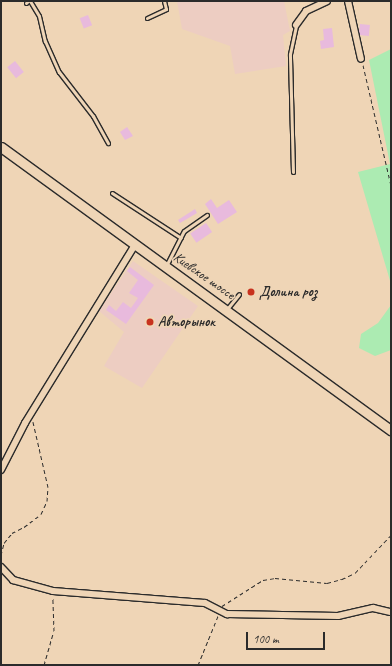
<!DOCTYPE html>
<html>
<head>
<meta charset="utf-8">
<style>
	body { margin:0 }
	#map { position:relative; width:392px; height:666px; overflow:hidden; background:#efd5b6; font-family:Caveat,sans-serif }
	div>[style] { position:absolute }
	.built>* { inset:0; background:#edcdc2 }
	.green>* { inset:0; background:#acebb2 }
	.building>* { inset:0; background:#e8badd; transform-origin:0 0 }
	.path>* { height:1px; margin-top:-0.5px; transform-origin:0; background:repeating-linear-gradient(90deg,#2b2b2b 0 4px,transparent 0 7px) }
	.roads { filter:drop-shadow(1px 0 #2b2b2b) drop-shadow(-1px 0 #2b2b2b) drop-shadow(0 1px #2b2b2b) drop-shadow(0 -1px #2b2b2b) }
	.lane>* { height:3px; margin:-1.5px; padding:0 1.5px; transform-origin:1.5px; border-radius:1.5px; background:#efd5b6 }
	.street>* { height:6px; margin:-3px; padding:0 3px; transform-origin:3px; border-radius:3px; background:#efd5b6 }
	.secondary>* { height:9px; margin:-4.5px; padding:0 4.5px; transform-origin:4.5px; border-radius:4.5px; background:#efd5b6 }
	.dots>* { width:11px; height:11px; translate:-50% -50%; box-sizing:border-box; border:2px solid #efd5b6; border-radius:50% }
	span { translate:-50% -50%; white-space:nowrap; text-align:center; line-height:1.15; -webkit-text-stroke:3.5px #efd5b6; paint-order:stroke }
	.street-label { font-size:14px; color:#2b2b2b }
	.poi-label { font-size:14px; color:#2b2b2b; font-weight:700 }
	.left { translate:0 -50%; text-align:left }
	.frame { position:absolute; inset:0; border:2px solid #2b2b2b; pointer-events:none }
	.scale { position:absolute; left:246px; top:632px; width:79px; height:18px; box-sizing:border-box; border:2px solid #2b2b2b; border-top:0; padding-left:5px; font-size:12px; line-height:14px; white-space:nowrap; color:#2b2b2b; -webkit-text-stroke:3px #efd5b6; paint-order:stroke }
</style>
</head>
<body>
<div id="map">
	<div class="built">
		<div style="clip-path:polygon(177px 1px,284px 1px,290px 31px,283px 35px,286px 66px,235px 74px,230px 46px,182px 29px)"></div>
		<div style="clip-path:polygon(133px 261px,198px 306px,142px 388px,104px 366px,124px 332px,99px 311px)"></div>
	</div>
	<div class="green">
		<div style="clip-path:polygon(391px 49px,391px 284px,358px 172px,390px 164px,369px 60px)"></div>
		<div style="clip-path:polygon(391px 305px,391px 350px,375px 356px,359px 348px,361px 334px,378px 323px)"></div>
	</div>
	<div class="building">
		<div style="left:88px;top:15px;width:11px;height:9px;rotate:68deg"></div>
		<div style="left:360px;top:24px;width:10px;height:11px;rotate:6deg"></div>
		<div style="clip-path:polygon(332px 28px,334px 47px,321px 49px,320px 41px,324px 40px,323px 29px)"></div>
		<div style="left:15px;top:61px;width:14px;height:10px;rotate:51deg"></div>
		<div style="clip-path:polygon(127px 127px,133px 136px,125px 140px,120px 132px)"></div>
		<div style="clip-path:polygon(211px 199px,217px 208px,229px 200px,237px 212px,218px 224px,205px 204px)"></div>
		<div style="clip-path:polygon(195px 209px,197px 213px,180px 223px,178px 220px)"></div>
		<div style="left:206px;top:223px;width:11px;height:19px;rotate:56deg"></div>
		<div style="clip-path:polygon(130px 267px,154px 285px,126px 324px,106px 310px,109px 305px,116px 311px,123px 302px,131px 308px,138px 298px,129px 293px,138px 280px,127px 271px)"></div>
	</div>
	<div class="path">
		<div style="left:363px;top:65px;width:123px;rotate:76.9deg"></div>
		<div style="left:1px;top:555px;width:12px;rotate:-76deg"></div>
		<div style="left:4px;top:543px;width:13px;rotate:-51deg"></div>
		<div style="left:12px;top:533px;width:13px;rotate:-27deg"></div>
		<div style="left:24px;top:527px;width:21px;rotate:-37deg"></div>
		<div style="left:41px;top:514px;width:14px;rotate:-65deg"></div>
		<div style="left:47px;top:501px;width:14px;rotate:-86deg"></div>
		<div style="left:48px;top:487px;width:67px;rotate:-103deg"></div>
		<div style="left:222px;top:606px;width:49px;rotate:-32.4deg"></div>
		<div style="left:263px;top:580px;width:12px;rotate:-9deg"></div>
		<div style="left:275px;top:578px;width:52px;rotate:5.5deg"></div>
		<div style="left:327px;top:583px;width:16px;rotate:-15deg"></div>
		<div style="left:342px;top:579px;width:14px;rotate:-25deg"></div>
		<div style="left:355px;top:573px;width:52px;rotate:-46.5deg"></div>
		<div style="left:44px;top:665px;width:35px;rotate:-74deg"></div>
		<div style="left:54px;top:631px;width:34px;rotate:-92deg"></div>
		<div style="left:198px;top:665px;width:53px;rotate:-67.8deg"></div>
	</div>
	<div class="roads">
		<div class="lane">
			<div style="left:30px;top:1px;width:17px;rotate:59deg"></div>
			<div style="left:39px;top:16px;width:26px;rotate:77deg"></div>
			<div style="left:45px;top:41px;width:34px;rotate:66deg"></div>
			<div style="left:59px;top:72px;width:56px;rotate:52.3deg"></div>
			<div style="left:93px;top:116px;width:31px;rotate:61deg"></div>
			<div style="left:26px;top:3px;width:3px;rotate:-45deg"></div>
			<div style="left:147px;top:18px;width:21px;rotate:-25deg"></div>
			<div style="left:166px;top:9px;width:8px;rotate:-104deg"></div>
			<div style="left:293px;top:172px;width:118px;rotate:-91.5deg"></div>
			<div style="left:290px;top:54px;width:30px;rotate:-78deg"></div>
			<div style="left:112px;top:193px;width:82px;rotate:33.1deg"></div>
			<div style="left:166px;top:266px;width:39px;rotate:-63deg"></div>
			<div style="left:184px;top:231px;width:28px;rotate:-35deg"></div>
			<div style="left:227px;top:309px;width:19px;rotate:-51deg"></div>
		</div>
		<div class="street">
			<div style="left:348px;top:1px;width:59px;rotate:77.4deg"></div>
			<div style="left:296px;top:25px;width:17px;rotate:-54deg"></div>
			<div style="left:306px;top:11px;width:23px;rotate:-25deg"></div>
			<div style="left:1px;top:470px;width:53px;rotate:-62.9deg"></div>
			<div style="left:25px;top:423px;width:209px;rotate:-58.3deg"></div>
			<div style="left:1px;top:567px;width:18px;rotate:47deg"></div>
			<div style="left:13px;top:580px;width:41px;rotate:15.4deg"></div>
			<div style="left:53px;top:591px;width:152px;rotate:4.5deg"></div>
			<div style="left:205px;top:603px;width:25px;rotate:27deg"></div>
			<div style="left:227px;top:614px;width:111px;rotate:1deg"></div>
			<div style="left:338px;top:616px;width:36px;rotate:-13deg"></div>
			<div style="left:373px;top:608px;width:18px;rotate:13deg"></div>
		</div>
		<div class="secondary">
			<div style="left:1px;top:147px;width:482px;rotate:36deg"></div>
		</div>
	</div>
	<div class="dots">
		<div style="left:251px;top:292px;background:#c8321e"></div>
		<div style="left:150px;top:322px;background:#c8321e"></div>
	</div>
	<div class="street-label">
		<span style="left:204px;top:276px;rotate:35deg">Киевское шоссе</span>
	</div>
	<div class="poi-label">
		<span class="left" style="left:259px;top:292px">Долина роз</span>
		<span class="left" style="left:158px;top:322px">Авторынок</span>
	</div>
	<div class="frame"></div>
	<div class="scale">100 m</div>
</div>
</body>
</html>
